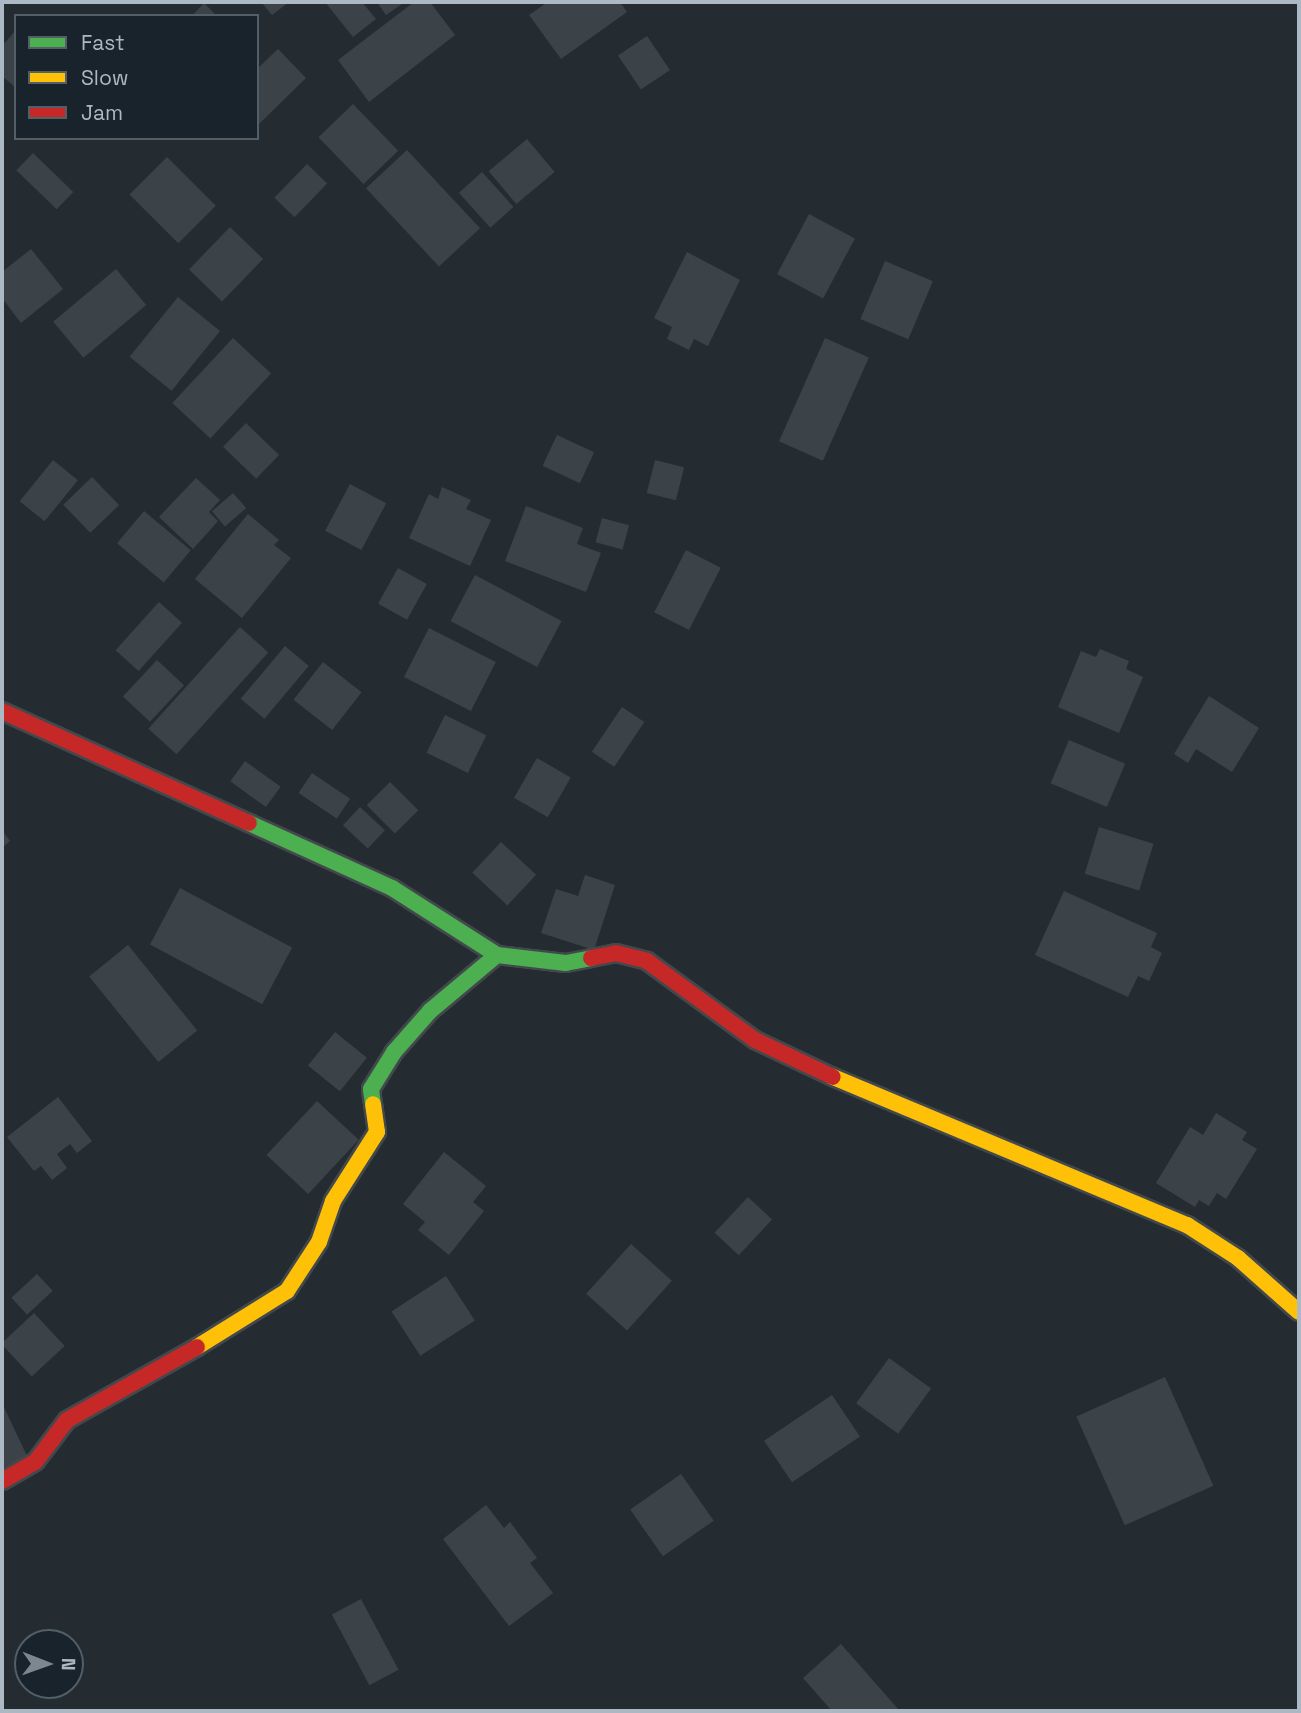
<!DOCTYPE html>
<html>
<head>
<meta charset="utf-8">
<style>
	body { margin:0 }
	#map { position:relative; width:1301px; height:1713px; overflow:hidden; background:#242c31; font-family:"Space Grotesk",sans-serif }
	div>[style] { position:absolute }
	.building>* { inset:0; background:#3c4348; transform-origin:0 0 }
	.roads { filter:drop-shadow(2px 0 #42484c) drop-shadow(-2px 0 #42484c) drop-shadow(0 2px #42484c) drop-shadow(0 -2px #42484c) }
	.fast>* { height:16px; margin:-8px; padding:0 8px; transform-origin:8px; border-radius:8px; background:#4caf50 }
	.slow>* { height:16px; margin:-8px; padding:0 8px; transform-origin:8px; border-radius:8px; background:#ffc107 }
	.jam>* { height:16px; margin:-8px; padding:0 8px; transform-origin:8px; border-radius:8px; background:#c62828 }
	span { translate:-50% -50%; white-space:nowrap; text-align:center; line-height:1.15; -webkit-text-stroke:5px #18232b; paint-order:stroke }
	.frame { position:absolute; inset:0; border:4px solid #acb9c4; pointer-events:none }
	.legend { position:absolute; left:14px; top:14px; width:245px; height:126px; box-sizing:border-box; background:#18232b; border:2px solid #535f68; margin:0; padding:9px 12px; list-style:none; font-size:21px; color:#acb9c4 }
	.legend li { display:flex; align-items:center; gap:14px; height:35px }
	.legend b { width:35px; border:2px solid #535f68 }
	.north { position:absolute; left:14px; top:1629px; width:70px; height:70px; box-sizing:border-box; background:#18232b; border:2px solid #535f68; border-radius:50%; rotate:91deg; font-size:19px; font-weight:700; line-height:28px; text-align:center; color:#acb9c4 }
	.north::after { content:''; display:block; margin:auto; width:24px; height:32px; background:#7c8891; clip-path:polygon(50% 0,100% 100%,50% 72%,0 100%) }
</style>
</head>
<body>
<div id="map">
	<div class="building">
		<div style="clip-path:polygon(261px 2px,289px 2px,272px 15px)"></div>
		<div style="clip-path:polygon(325px 2px,362px 2px,376px 19px,353px 37px)"></div>
		<div style="clip-path:polygon(377px 2px,405px 2px,386px 15px)"></div>
		<div style="clip-path:polygon(414px 2px,430px 2px,455px 35px,369px 102px,338px 60px)"></div>
		<div style="clip-path:polygon(548px 2px,620px 2px,627px 12px,561px 59px,529px 15px)"></div>
		<div style="clip-path:polygon(204px 3px,217px 16px,192px 16px)"></div>
		<div style="clip-path:polygon(16px 30px,16px 88px,2px 76px,2px 46px)"></div>
		<div style="left:647px;top:36px;width:41px;height:35px;rotate:56deg"></div>
		<div style="clip-path:polygon(278px 49px,306px 78px,257px 126px,257px 69px)"></div>
		<div style="left:353px;top:104px;width:65px;height:48px;rotate:46deg"></div>
		<div style="left:527px;top:139px;width:43px;height:50px;rotate:50deg"></div>
		<div style="left:407px;top:150px;width:107px;height:56px;rotate:47deg"></div>
		<div style="left:33px;top:153px;width:56px;height:24px;rotate:44deg"></div>
		<div style="left:167px;top:157px;width:69px;height:53px;rotate:45deg"></div>
		<div style="left:307px;top:164px;width:28px;height:47px;rotate:44deg"></div>
		<div style="left:482px;top:172px;width:47px;height:31px;rotate:48deg"></div>
		<div style="left:809px;top:214px;width:52px;height:68px;rotate:28deg"></div>
		<div style="left:230px;top:227px;width:46px;height:59px;rotate:44deg"></div>
		<div style="clip-path:polygon(31px 249px,63px 289px,21px 323px,2px 298px,2px 272px)"></div>
		<div style="clip-path:polygon(687px 252px,740px 280px,708px 346px,694px 339px,689px 350px,667px 339px,672px 327px,654px 318px)"></div>
		<div style="left:885px;top:261px;width:52px;height:63px;rotate:23deg"></div>
		<div style="left:116px;top:269px;width:47px;height:82px;rotate:50deg"></div>
		<div style="left:178px;top:297px;width:54px;height:77px;rotate:39deg"></div>
		<div style="left:233px;top:338px;width:52px;height:89px;rotate:43deg"></div>
		<div style="left:825px;top:338px;width:48px;height:113px;rotate:24deg"></div>
		<div style="left:246px;top:423px;width:46px;height:33px;rotate:44deg"></div>
		<div style="left:557px;top:435px;width:41px;height:34px;rotate:25deg"></div>
		<div style="left:53px;top:460px;width:32px;height:53px;rotate:39deg"></div>
		<div style="left:655px;top:460px;width:30px;height:34px;rotate:14deg"></div>
		<div style="left:92px;top:477px;width:39px;height:40px;rotate:46deg"></div>
		<div style="clip-path:polygon(196px 478px,220px 500px,209px 512px,218px 521px,193px 549px,159px 517px)"></div>
		<div style="left:350px;top:484px;width:41px;height:53px;rotate:28deg"></div>
		<div style="clip-path:polygon(442px 487px,471px 500px,466px 509px,491px 520px,470px 566px,409px 538px,429px 494px,438px 499px)"></div>
		<div style="left:233px;top:493px;width:20px;height:28px;rotate:49deg"></div>
		<div style="clip-path:polygon(526px 506px,583px 528px,577px 544px,601px 553px,586px 592px,505px 561px)"></div>
		<div style="left:144px;top:511px;width:61px;height:42px;rotate:40deg"></div>
		<div style="clip-path:polygon(248px 514px,279px 540px,274px 545px,291px 558px,242px 618px,195px 579px)"></div>
		<div style="left:602px;top:518px;width:28px;height:25px;rotate:15deg"></div>
		<div style="left:686px;top:550px;width:39px;height:70px;rotate:27deg"></div>
		<div style="left:398px;top:568px;width:33px;height:41px;rotate:29deg"></div>
		<div style="left:475px;top:575px;width:98px;height:52px;rotate:28deg"></div>
		<div style="left:159px;top:602px;width:31px;height:65px;rotate:42deg"></div>
		<div style="left:240px;top:627px;width:38px;height:137px;rotate:42deg"></div>
		<div style="left:429px;top:628px;width:75px;height:55px;rotate:27deg"></div>
		<div style="left:285px;top:646px;width:31px;height:69px;rotate:40deg"></div>
		<div style="clip-path:polygon(1100px 649px,1129px 661px,1126px 669px,1143px 677px,1119px 733px,1058px 707px,1081px 651px,1096px 657px)"></div>
		<div style="left:157px;top:660px;width:37px;height:50px;rotate:43deg"></div>
		<div style="left:323px;top:662px;width:49px;height:48px;rotate:38deg"></div>
		<div style="clip-path:polygon(1209px 696px,1259px 728px,1232px 772px,1196px 749px,1188px 763px,1174px 754px)"></div>
		<div style="left:622px;top:707px;width:27px;height:54px;rotate:34deg"></div>
		<div style="left:445px;top:715px;width:46px;height:42px;rotate:26deg"></div>
		<div style="left:1069px;top:740px;width:61px;height:47px;rotate:23deg"></div>
		<div style="left:537px;top:758px;width:39px;height:46px;rotate:30deg"></div>
		<div style="left:245px;top:761px;width:44px;height:25px;rotate:36deg"></div>
		<div style="left:312px;top:773px;width:46px;height:24px;rotate:34deg"></div>
		<div style="left:390px;top:782px;width:40px;height:33px;rotate:45deg"></div>
		<div style="left:360px;top:807px;width:34px;height:25px;rotate:43deg"></div>
		<div style="left:1099px;top:827px;width:57px;height:49px;rotate:17deg"></div>
		<div style="clip-path:polygon(2px 830px,10px 841px,2px 848px)"></div>
		<div style="left:501px;top:842px;width:48px;height:42px;rotate:43deg"></div>
		<div style="clip-path:polygon(585px 875px,615px 885px,594px 950px,541px 933px,556px 889px,578px 896px)"></div>
		<div style="left:180px;top:888px;width:127px;height:64px;rotate:28deg"></div>
		<div style="clip-path:polygon(1064px 891px,1157px 933px,1151px 947px,1162px 953px,1149px 981px,1138px 976px,1128px 997px,1035px 955px)"></div>
		<div style="left:128px;top:945px;width:110px;height:50px;rotate:51deg"></div>
		<div style="left:335px;top:1032px;width:41px;height:43px;rotate:39deg"></div>
		<div style="clip-path:polygon(58px 1097px,92px 1141px,77px 1153px,70px 1144px,57px 1154px,67px 1168px,52px 1180px,41px 1166px,34px 1171px,7px 1137px)"></div>
		<div style="left:317px;top:1101px;width:57px;height:74px;rotate:43deg"></div>
		<div style="clip-path:polygon(1216px 1113px,1247px 1132px,1242px 1140px,1257px 1149px,1226px 1199px,1217px 1193px,1209px 1206px,1199px 1200px,1195px 1207px,1156px 1183px,1190px 1127px,1203px 1135px)"></div>
		<div style="clip-path:polygon(444px 1152px,486px 1186px,473px 1202px,484px 1211px,449px 1255px,418px 1230px,425px 1222px,403px 1204px)"></div>
		<div style="left:748px;top:1197px;width:33px;height:49px;rotate:43deg"></div>
		<div style="left:631px;top:1244px;width:55px;height:67px;rotate:42deg"></div>
		<div style="left:37px;top:1274px;width:23px;height:35px;rotate:47deg"></div>
		<div style="left:446px;top:1276px;width:53px;height:65px;rotate:57deg"></div>
		<div style="left:34px;top:1313px;width:45px;height:45px;rotate:47deg"></div>
		<div style="left:889px;top:1358px;width:52px;height:56px;rotate:36deg"></div>
		<div style="left:1165px;top:1377px;width:119px;height:97px;rotate:66deg"></div>
		<div style="left:832px;top:1395px;width:50px;height:82px;rotate:56deg"></div>
		<div style="clip-path:polygon(2px 1403px,27px 1456px,2px 1468px)"></div>
		<div style="left:681px;top:1474px;width:57px;height:62px;rotate:55deg"></div>
		<div style="clip-path:polygon(486px 1505px,504px 1528px,510px 1522px,537px 1558px,530px 1563px,553px 1593px,509px 1626px,443px 1539px)"></div>
		<div style="left:361px;top:1599px;width:80px;height:33px;rotate:62deg"></div>
		<div style="clip-path:polygon(841px 1644px,899px 1710px,897px 1711px,832px 1711px,803px 1678px)"></div>
	</div>
	<div class="roads">
		<div class="fast">
			<div style="left:249px;top:823px;width:157px;rotate:24.4deg"></div>
			<div style="left:392px;top:888px;width:125px;rotate:32.5deg"></div>
			<div style="left:497px;top:955px;width:69px;rotate:6.6deg"></div>
			<div style="left:566px;top:963px;width:25px;rotate:-11deg"></div>
			<div style="left:373px;top:1104px;width:15px;rotate:-98deg"></div>
			<div style="left:371px;top:1089px;width:44px;rotate:-58.1deg"></div>
			<div style="left:394px;top:1052px;width:55px;rotate:-48.7deg"></div>
			<div style="left:430px;top:1011px;width:87px;rotate:-39.9deg"></div>
		</div>
		<div class="slow">
			<div style="left:833px;top:1077px;width:384px;rotate:22.7deg"></div>
			<div style="left:1187px;top:1225px;width:61px;rotate:32.9deg"></div>
			<div style="left:1238px;top:1258px;width:81px;rotate:41.5deg"></div>
			<div style="left:197px;top:1347px;width:106px;rotate:-31.9deg"></div>
			<div style="left:287px;top:1291px;width:59px;rotate:-56.9deg"></div>
			<div style="left:319px;top:1242px;width:43px;rotate:-71.1deg"></div>
			<div style="left:333px;top:1201px;width:82px;rotate:-57.5deg"></div>
			<div style="left:377px;top:1132px;width:28px;rotate:-98deg"></div>
		</div>
		<div class="jam">
			<div style="left:2px;top:711px;width:271px;rotate:24.4deg"></div>
			<div style="left:591px;top:958px;width:25px;rotate:-11deg"></div>
			<div style="left:616px;top:953px;width:32px;rotate:14deg"></div>
			<div style="left:647px;top:961px;width:134px;rotate:36.2deg"></div>
			<div style="left:755px;top:1040px;width:86px;rotate:25.4deg"></div>
			<div style="left:2px;top:1481px;width:39px;rotate:-30deg"></div>
			<div style="left:36px;top:1461px;width:51px;rotate:-52.9deg"></div>
			<div style="left:67px;top:1420px;width:149px;rotate:-29.3deg"></div>
		</div>
	</div>
	<div class="frame"></div>
	<ul class="legend">
	<li><b style="height:9px;background:#4caf50"></b>Fast</li>
	<li><b style="height:9px;background:#ffc107"></b>Slow</li>
	<li><b style="height:9px;background:#c62828"></b>Jam</li>
	</ul>
	<div class="north">N</div>
</div>
</body>
</html>
